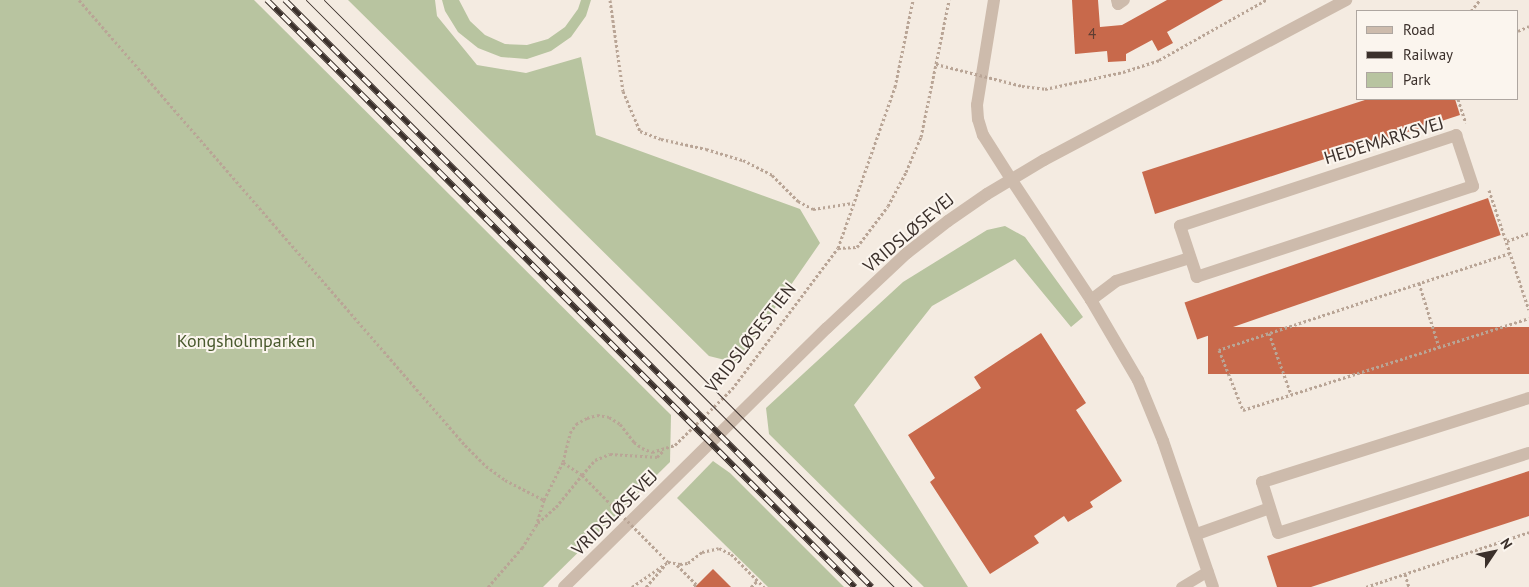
<!DOCTYPE html>
<html>
<head>
<meta charset="utf-8">
<style>
	body { margin:0 }
	#map { position:relative; width:1529px; height:587px; overflow:hidden; background:#f4ebe1; font-family:"PT Sans",sans-serif }
	div>[style] { position:absolute }
	.green>* { inset:0; background:#b8c4a0 }
	.building>* { inset:0; background:#c8694b; transform-origin:0 0 }
	.path>* { height:3px; margin-top:-1.5px; transform-origin:0; background:repeating-linear-gradient(90deg,#b9a596 0 2.5px,transparent 0 5px) }
	.service>* { height:11px; margin:-5.5px; padding:0 5.5px; transform-origin:5.5px; border-radius:5.5px; background:#cdbbac }
	.minor>* { height:12px; margin:-6px; padding:0 6px; transform-origin:6px; border-radius:6px; background:#cdbbac }
	.tertiary>* { height:12px; margin:-6px; padding:0 6px; transform-origin:6px; border-radius:6px; background:#cdbbac }
	.tram>* { height:1px; margin:-0.5px; padding:0 0.5px; transform-origin:0.5px; border-radius:0.5px; background:#3b302b }
	.rail>* { height:5.5px; margin-top:-2.75px; transform-origin:0; background:repeating-linear-gradient(90deg,#fbf5ee 0 11px,#3b302b 0 22px); box-sizing:border-box; border-block:1px solid #3b302b }
	.path-bridge>* { height:3px; margin-top:-1.5px; transform-origin:0; background:repeating-linear-gradient(90deg,#b9a596 0 2.5px,transparent 0 5px) }
	span { translate:-50% -50%; white-space:nowrap; text-align:center; line-height:1.15; -webkit-text-stroke:4px #fbf5ee; paint-order:stroke }
	.number-label { font-size:15px; color:#5e3e33 }
	.number-label span { -webkit-text-stroke-width:0 }
	.street-label { font-size:18px; color:#3b302b }
	.park-label { font-size:18px; color:#4a5a2e }
	.legend { position:absolute; left:1356px; top:10px; width:162px; height:90px; box-sizing:border-box; background:#fbf5ee; border:1px solid #aea6a0; margin:0; padding:6px 9px; list-style:none; font-size:15px; color:#3b302b }
	.legend li { display:flex; align-items:center; gap:10px; height:25px }
	.legend b { width:25px; border:1px solid #aea6a0 }
	.north { position:absolute; left:1469px; top:527px; width:50px; height:50px; -webkit-text-stroke:4px #fbf5ee; paint-order:stroke; rotate:56deg; font-size:14px; font-weight:700; line-height:20px; text-align:center; color:#3b302b }
	.north::after { content:''; display:block; margin:auto; width:18px; height:22px; background:#3b302b; clip-path:polygon(50% 0,100% 100%,50% 72%,0 100%) }
</style>
</head>
<body>
<div id="map">
	<div class="green">
		<div style="clip-path:polygon(0 0,254px 0,671px 415px,670px 462px,543px 587px,0 587px)"></div>
		<div style="clip-path:polygon(348px 0,435px 0,437px 16px,477px 65px,526px 73px,581px 57px,596px 135px,800px 209px,820px 243px,737px 363px,709px 356px)"></div>
		<div style="clip-path:polygon(442px 0,459px 0,470px 21px,485px 35px,505px 44px,527px 45px,548px 39px,565px 27px,578px 9px,581px 0,591px 0,586px 16px,571px 37px,551px 51px,527px 59px,501px 57px,478px 48px,458px 32px,445px 11px)"></div>
		<div style="clip-path:polygon(1005px 226px,1025px 237px,1083px 317px,1071px 327px,1015px 259px,932px 306px,854px 405px,968px 587px,924px 587px,769px 434px,766px 408px,903px 282px,987px 230px)"></div>
		<div style="clip-path:polygon(713px 461px,730px 473px,844px 587px,768px 587px,677px 498px)"></div>
	</div>
	<div class="building">
		<div style="clip-path:polygon(1072px 0,1098px 0,1100px 27px,1122px 25px,1167px 0,1223px 0,1167px 32px,1173px 43px,1158px 51px,1152px 40px,1126px 54px,1126px 61px,1108px 62px,1107px 51px,1075px 54px)"></div>
		<div style="clip-path:polygon(1368px 99px,1455px 99px,1460px 115px,1155px 214px,1142px 172px)"></div>
		<div style="left:1488px;top:198px;width:39px;height:321px;rotate:71deg"></div>
		<div style="left:1529px;top:327px;width:47px;height:321px;rotate:90deg"></div>
		<div style="clip-path:polygon(1041px 333px,1086px 403px,1076px 410px,1122px 481px,1090px 502px,1093px 507px,1068px 522px,1064px 516px,1034px 536px,1039px 543px,990px 574px,930px 482px,935px 478px,908px 435px,981px 388px,974px 377px)"></div>
		<div style="clip-path:polygon(1529px 471px,1529px 516px,1311px 587px,1277px 587px,1267px 556px)"></div>
		<div style="clip-path:polygon(713px 569px,731px 587px,695px 587px)"></div>
	</div>
	<div class="path">
		<div style="left:79px;top:0;width:589px;rotate:49.06deg"></div>
		<div style="left:465px;top:445px;width:30px;rotate:45deg"></div>
		<div style="left:486px;top:466px;width:24px;rotate:36deg"></div>
		<div style="left:505px;top:480px;width:44px;rotate:27.1deg"></div>
		<div style="left:610px;top:0;width:92px;rotate:81.9deg"></div>
		<div style="left:623px;top:91px;width:43px;rotate:67deg"></div>
		<div style="left:640px;top:131px;width:22px;rotate:21deg"></div>
		<div style="left:661px;top:139px;width:46px;rotate:12.5deg"></div>
		<div style="left:706px;top:149px;width:39px;rotate:17deg"></div>
		<div style="left:743px;top:160px;width:33px;rotate:27deg"></div>
		<div style="left:772px;top:175px;width:37px;rotate:45deg"></div>
		<div style="left:798px;top:201px;width:17px;rotate:28deg"></div>
		<div style="left:813px;top:209px;width:40px;rotate:-8.5deg"></div>
		<div style="left:1471px;top:11px;width:14px;rotate:-51deg"></div>
		<div style="left:1518px;top:31px;width:12px;rotate:-24deg"></div>
		<div style="left:1022px;top:86px;width:23px;rotate:7deg"></div>
		<div style="left:1045px;top:89px;width:80px;rotate:-12.3deg"></div>
		<div style="left:1123px;top:72px;width:38px;rotate:-18deg"></div>
		<div style="left:1159px;top:60px;width:123px;rotate:-29.3deg"></div>
		<div style="left:1458px;top:99px;width:25px;rotate:72deg"></div>
		<div style="left:1489px;top:190px;width:126px;rotate:71.6deg"></div>
		<div style="left:1507px;top:241px;width:23px;rotate:-20deg"></div>
		<div style="left:838px;top:248px;width:19px;rotate:-3deg"></div>
		<div style="left:857px;top:247px;width:51px;rotate:-52.9deg"></div>
		<div style="left:888px;top:206px;width:38px;rotate:-62deg"></div>
		<div style="left:906px;top:172px;width:38px;rotate:-67deg"></div>
		<div style="left:921px;top:137px;width:140px;rotate:-78.4deg"></div>
		<div style="left:1510px;top:253px;width:307px;rotate:161.6deg"></div>
		<div style="left:1219px;top:350px;width:65px;rotate:68.2deg"></div>
		<div style="left:1243px;top:410px;width:300px;rotate:-17.8deg"></div>
		<div style="left:1419px;top:283px;width:67px;rotate:72.6deg"></div>
		<div style="left:1269px;top:333px;width:65px;rotate:70.2deg"></div>
		<div style="left:582px;top:475px;width:20px;rotate:-49deg"></div>
		<div style="left:595px;top:460px;width:16px;rotate:-22deg"></div>
		<div style="left:610px;top:454px;width:47px;rotate:3.7deg"></div>
		<div style="left:657px;top:457px;width:10px;rotate:-45deg"></div>
		<div style="left:538px;top:523px;width:24px;rotate:-42deg"></div>
		<div style="left:556px;top:507px;width:41px;rotate:-50.9deg"></div>
		<div style="left:582px;top:475px;width:23px;rotate:-146deg"></div>
		<div style="left:668px;top:562px;width:12px;rotate:9deg"></div>
		<div style="left:680px;top:564px;width:8px;rotate:-7deg"></div>
		<div style="left:688px;top:563px;width:18px;rotate:-38deg"></div>
		<div style="left:702px;top:552px;width:17px;rotate:-13deg"></div>
		<div style="left:719px;top:548px;width:13px;rotate:27deg"></div>
		<div style="left:731px;top:554px;width:47px;rotate:45deg"></div>
		<div style="left:677px;top:565px;width:27px;rotate:45deg"></div>
		<div style="left:696px;top:584px;width:4px;rotate:135deg"></div>
		<div style="left:1405px;top:574px;width:14px;rotate:73deg"></div>
		<div style="left:488px;top:587px;width:52px;rotate:-48.9deg"></div>
		<div style="left:522px;top:548px;width:26px;rotate:-58deg"></div>
		<div style="left:536px;top:526px;width:27px;rotate:-73deg"></div>
		<div style="left:544px;top:500px;width:42px;rotate:-63.4deg"></div>
		<div style="left:563px;top:462px;width:30px;rotate:-76deg"></div>
		<div style="left:570px;top:433px;width:11px;rotate:-56deg"></div>
		<div style="left:576px;top:424px;width:13px;rotate:-29deg"></div>
		<div style="left:587px;top:418px;width:10px;rotate:-17deg"></div>
		<div style="left:597px;top:415px;width:12px;rotate:9deg"></div>
		<div style="left:609px;top:417px;width:13px;rotate:32deg"></div>
		<div style="left:620px;top:424px;width:23px;rotate:52deg"></div>
		<div style="left:634px;top:442px;width:10px;rotate:37deg"></div>
		<div style="left:642px;top:448px;width:11px;rotate:22deg"></div>
		<div style="left:652px;top:452px;width:24px;rotate:-17deg"></div>
		<div style="left:675px;top:445px;width:80px;rotate:-44.5deg"></div>
		<div style="left:732px;top:389px;width:176px;rotate:-53.1deg"></div>
		<div style="left:838px;top:248px;width:171px;rotate:-70.5deg"></div>
		<div style="left:895px;top:87px;width:89px;rotate:-78.3deg"></div>
		<div style="left:632px;top:587px;width:44px;rotate:-34.8deg"></div>
		<div style="left:646px;top:587px;width:28px;rotate:-49deg"></div>
		<div style="left:751px;top:587px;width:8px;rotate:-45deg"></div>
		<div style="left:1366px;top:587px;width:172px;rotate:-18.6deg"></div>
	</div>
	<div class="service">
		<div style="left:1181px;top:587px;width:31px;rotate:-31deg"></div>
	</div>
	<div class="minor">
		<div style="left:994px;top:0;width:106px;rotate:99.2deg"></div>
		<div style="left:977px;top:105px;width:14px;rotate:86deg"></div>
		<div style="left:978px;top:119px;width:17px;rotate:73deg"></div>
		<div style="left:983px;top:135px;width:52px;rotate:57.5deg"></div>
		<div style="left:1117px;top:0;width:4px;rotate:76deg"></div>
		<div style="left:1118px;top:4px;width:7px;rotate:-34deg"></div>
		<div style="left:1456px;top:135px;width:54px;rotate:71.6deg"></div>
		<div style="left:1473px;top:186px;width:291px;rotate:161.8deg"></div>
		<div style="left:1197px;top:277px;width:54px;rotate:-108.4deg"></div>
		<div style="left:1180px;top:226px;width:291px;rotate:-18.2deg"></div>
		<div style="left:1091px;top:300px;width:31px;rotate:-37deg"></div>
		<div style="left:1116px;top:281px;width:77px;rotate:-17.3deg"></div>
		<div style="left:1529px;top:398px;width:280px;rotate:162.5deg"></div>
		<div style="left:1262px;top:482px;width:53px;rotate:72.6deg"></div>
		<div style="left:1278px;top:533px;width:263px;rotate:-17.7deg"></div>
		<div style="left:1197px;top:534px;width:77px;rotate:-19.6deg"></div>
	</div>
	<div class="tertiary">
		<div style="left:1011px;top:179px;width:145px;rotate:56.5deg"></div>
		<div style="left:1091px;top:300px;width:93px;rotate:59.6deg"></div>
		<div style="left:1138px;top:380px;width:66px;rotate:67.7deg"></div>
		<div style="left:1163px;top:441px;width:154px;rotate:71.1deg"></div>
		<div style="left:564px;top:587px;width:369px;rotate:-44.6deg"></div>
		<div style="left:827px;top:328px;width:110px;rotate:-43.2deg"></div>
		<div style="left:907px;top:253px;width:52px;rotate:-38deg"></div>
		<div style="left:948px;top:221px;width:47px;rotate:-34.7deg"></div>
		<div style="left:987px;top:194px;width:66px;rotate:-30.8deg"></div>
		<div style="left:1044px;top:160px;width:342px;rotate:-27.9deg"></div>
	</div>
	<div class="tram">
		<div style="left:306px;top:0;width:831px;rotate:44.95deg"></div>
		<div style="left:324px;top:0;width:831px;rotate:44.95deg"></div>
	</div>
	<div class="rail">
		<div style="left:267px;top:0;width:831px;rotate:44.95deg"></div>
		<div style="left:285px;top:0;width:830px;rotate:45deg"></div>
	</div>
	<div class="path-bridge">
		<div style="left:936px;top:64px;width:89px;rotate:14.3deg"></div>
		<div style="left:582px;top:475px;width:122px;rotate:45.3deg"></div>
	</div>
	<div class="number-label">
		<span style="left:1092px;top:34px">4</span>
	</div>
	<div class="street-label">
		<span style="left:1384px;top:141px;rotate:-17deg">HEDEMARKSVEJ</span>
		<span style="left:909px;top:233px;rotate:-40deg">VRIDSLØSEVEJ</span>
		<span style="left:751px;top:338px;rotate:-52deg">VRIDSLØSESTIEN</span>
		<span style="left:615px;top:513px;rotate:-45deg">VRIDSLØSEVEJ</span>
	</div>
	<div class="park-label">
		<span style="left:246px;top:341px">Kongsholmparken</span>
	</div>
	<ul class="legend">
	<li><b style="height:6px;background:#cdbbac"></b>Road</li>
	<li><b style="height:6px;background:#3b302b"></b>Railway</li>
	<li><b style="height:14px;background:#b8c4a0"></b>Park</li>
	</ul>
	<div class="north">N</div>
</div>
</body>
</html>
